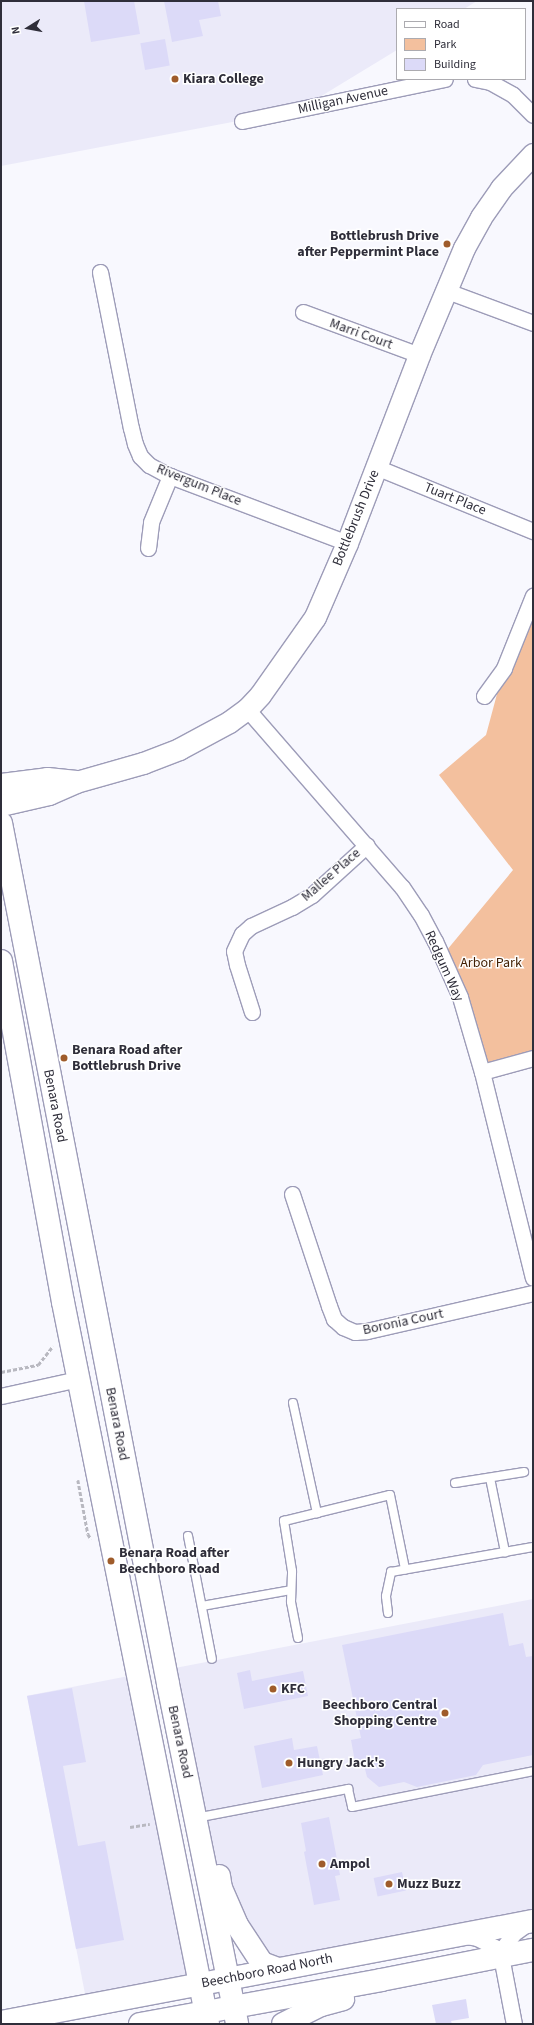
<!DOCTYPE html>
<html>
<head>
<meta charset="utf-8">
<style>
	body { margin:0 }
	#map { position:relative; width:534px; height:2025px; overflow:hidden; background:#f8f8fe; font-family:"Source Sans 3",sans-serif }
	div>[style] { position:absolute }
	.built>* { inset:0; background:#ebeaf9; transform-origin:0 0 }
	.green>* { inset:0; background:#f3c09e }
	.building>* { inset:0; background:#dcdaf8; transform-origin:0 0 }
	.path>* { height:2.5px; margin-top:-1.25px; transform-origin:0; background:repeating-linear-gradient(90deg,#b8b8c0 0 4px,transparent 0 6px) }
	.roads { filter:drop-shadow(1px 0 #9d9cb8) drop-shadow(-1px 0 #9d9cb8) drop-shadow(0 1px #9d9cb8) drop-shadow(0 -1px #9d9cb8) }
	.lane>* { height:8px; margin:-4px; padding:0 4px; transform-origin:4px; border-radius:4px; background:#fff }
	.street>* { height:15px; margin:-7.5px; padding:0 7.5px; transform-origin:7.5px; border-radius:7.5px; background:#fff }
	.secondary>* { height:21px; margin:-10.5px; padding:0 10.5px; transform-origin:10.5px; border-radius:10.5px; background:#fff }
	.primary>* { height:22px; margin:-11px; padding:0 11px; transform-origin:11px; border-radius:11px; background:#fff }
	.dots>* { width:11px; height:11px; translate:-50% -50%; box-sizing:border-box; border:2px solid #fff; border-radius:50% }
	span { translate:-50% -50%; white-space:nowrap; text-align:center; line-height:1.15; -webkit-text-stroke:3px #fff; paint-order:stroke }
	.poi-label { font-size:14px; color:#2f2e3a; font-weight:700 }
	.left { translate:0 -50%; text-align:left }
	.right { translate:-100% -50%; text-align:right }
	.street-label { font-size:14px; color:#2f2e3a }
	.park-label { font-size:14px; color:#421f02 }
	.frame { position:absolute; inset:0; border:2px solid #2f2e3a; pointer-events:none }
	.legend { position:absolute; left:396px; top:8px; width:130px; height:72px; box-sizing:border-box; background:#fff; border:1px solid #acabb0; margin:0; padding:5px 7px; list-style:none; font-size:12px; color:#2f2e3a }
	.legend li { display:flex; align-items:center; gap:8px; height:20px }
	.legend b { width:20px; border:1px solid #acabb0 }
	.north { position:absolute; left:8px; top:8px; width:40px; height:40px; -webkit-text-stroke:3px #fff; paint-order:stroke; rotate:259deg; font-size:11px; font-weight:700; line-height:16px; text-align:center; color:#2f2e3a }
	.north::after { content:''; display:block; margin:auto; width:14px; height:18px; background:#2f2e3a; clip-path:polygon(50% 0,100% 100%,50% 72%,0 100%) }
</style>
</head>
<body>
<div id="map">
	<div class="built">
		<div style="clip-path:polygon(1px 1px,477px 1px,464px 9px,397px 9px,397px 50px,300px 109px,1px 166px)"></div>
		<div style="clip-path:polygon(533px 1599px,533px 1921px,278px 1969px,221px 1888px,198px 1770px,178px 1730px,175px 1668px)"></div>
		<div style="left:139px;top:1674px;width:315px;height:114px;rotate:79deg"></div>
	</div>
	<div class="green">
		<div style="clip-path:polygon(533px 596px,533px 1058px,482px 1072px,442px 956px,513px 870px,439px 775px,486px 735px,504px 668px)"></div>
	</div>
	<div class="building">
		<div style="clip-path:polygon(84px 1px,134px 1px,140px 34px,91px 42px)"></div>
		<div style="clip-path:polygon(164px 1px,218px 1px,221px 16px,199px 20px,203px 36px,172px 42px)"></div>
		<div style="left:165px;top:39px;width:27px;height:25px;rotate:80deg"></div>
		<div style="clip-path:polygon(503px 1613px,509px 1646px,523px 1643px,526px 1657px,533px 1656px,533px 1755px,483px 1765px,476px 1775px,417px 1787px,404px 1782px,379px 1787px,367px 1777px,364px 1765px,356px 1767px,351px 1740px,361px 1738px,342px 1645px)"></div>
		<div style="clip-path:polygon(250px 1670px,252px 1681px,303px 1671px,308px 1696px,244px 1709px,237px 1673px)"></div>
		<div style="clip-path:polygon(72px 1688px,86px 1762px,63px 1766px,78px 1846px,105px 1841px,124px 1940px,76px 1949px,27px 1696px)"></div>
		<div style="clip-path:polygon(292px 1738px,294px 1750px,317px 1746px,323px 1775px,262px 1788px,254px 1746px)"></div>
		<div style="clip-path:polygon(329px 1817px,340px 1875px,335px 1876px,340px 1900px,314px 1905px,304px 1852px,306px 1851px,301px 1823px)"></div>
		<div style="left:402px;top:1872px;width:19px;height:29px;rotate:78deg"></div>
		<div style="clip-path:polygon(466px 1999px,469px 2018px,451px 2021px,452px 2024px,436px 2024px,432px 2005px)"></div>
	</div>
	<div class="path">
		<div style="left:1px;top:1372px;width:38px;rotate:-11deg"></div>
		<div style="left:38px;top:1365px;width:24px;rotate:-52deg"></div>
		<div style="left:78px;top:1480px;width:55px;rotate:79.5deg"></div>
		<div style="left:88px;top:1534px;width:6px;rotate:59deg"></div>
		<div style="left:130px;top:1827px;width:20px;rotate:-9deg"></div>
	</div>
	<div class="roads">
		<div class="lane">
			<div style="left:293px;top:1403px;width:113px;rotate:77.7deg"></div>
			<div style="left:490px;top:1478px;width:76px;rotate:78.5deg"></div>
			<div style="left:455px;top:1483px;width:70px;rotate:-9.1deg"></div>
			<div style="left:188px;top:1536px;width:125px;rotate:79deg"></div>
			<div style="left:202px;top:1606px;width:90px;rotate:-10.2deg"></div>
			<div style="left:388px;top:1613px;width:17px;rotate:-97deg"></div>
			<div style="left:386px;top:1596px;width:25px;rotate:-78deg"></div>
			<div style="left:391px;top:1572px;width:144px;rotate:-10deg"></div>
			<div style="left:298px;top:1638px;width:37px;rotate:-101deg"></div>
			<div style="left:291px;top:1602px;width:31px;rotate:-88deg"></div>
			<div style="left:292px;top:1571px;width:51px;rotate:-99.1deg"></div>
			<div style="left:284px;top:1521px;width:109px;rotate:-13.8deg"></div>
			<div style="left:390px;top:1495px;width:76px;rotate:78.5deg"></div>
			<div style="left:206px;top:1816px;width:145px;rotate:-10.8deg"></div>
			<div style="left:348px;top:1789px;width:18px;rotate:77deg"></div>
			<div style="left:352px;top:1807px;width:185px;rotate:-11.2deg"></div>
		</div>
		<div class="street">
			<div style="left:475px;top:79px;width:15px;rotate:11deg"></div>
			<div style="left:490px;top:82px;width:26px;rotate:29deg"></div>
			<div style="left:513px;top:95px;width:28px;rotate:45deg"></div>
			<div style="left:242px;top:121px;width:207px;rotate:-11.7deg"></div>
			<div style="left:100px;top:272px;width:159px;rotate:78.8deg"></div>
			<div style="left:131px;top:428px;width:16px;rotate:76deg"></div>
			<div style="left:135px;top:444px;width:13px;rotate:67deg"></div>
			<div style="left:140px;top:456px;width:13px;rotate:45deg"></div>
			<div style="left:149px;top:465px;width:24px;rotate:28deg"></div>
			<div style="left:170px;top:476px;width:189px;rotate:20.7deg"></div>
			<div style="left:447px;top:291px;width:92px;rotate:20.4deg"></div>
			<div style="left:303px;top:312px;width:124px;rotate:20.3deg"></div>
			<div style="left:376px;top:467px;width:170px;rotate:22.2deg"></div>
			<div style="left:148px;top:548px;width:26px;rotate:-83deg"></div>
			<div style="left:151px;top:522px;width:50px;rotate:-67.6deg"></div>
			<div style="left:484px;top:696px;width:34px;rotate:-54deg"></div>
			<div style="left:504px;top:668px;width:78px;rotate:-68.1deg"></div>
			<div style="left:247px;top:709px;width:236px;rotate:49deg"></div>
			<div style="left:402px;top:887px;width:34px;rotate:56deg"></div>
			<div style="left:421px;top:915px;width:30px;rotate:62deg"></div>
			<div style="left:435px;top:941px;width:61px;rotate:65.9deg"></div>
			<div style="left:460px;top:997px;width:78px;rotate:73.7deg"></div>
			<div style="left:482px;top:1072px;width:212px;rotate:76.1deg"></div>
			<div style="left:252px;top:1012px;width:49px;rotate:-107.7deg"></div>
			<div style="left:237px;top:965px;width:14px;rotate:-102deg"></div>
			<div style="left:234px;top:951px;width:19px;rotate:-65deg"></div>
			<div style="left:242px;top:934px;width:12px;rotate:-42deg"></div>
			<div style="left:251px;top:926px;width:45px;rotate:-24.9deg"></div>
			<div style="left:292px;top:907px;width:23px;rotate:-31deg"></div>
			<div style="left:312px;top:895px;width:74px;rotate:-42.3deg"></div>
			<div style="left:482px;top:1072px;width:53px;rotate:-15.4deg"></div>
			<div style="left:292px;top:1194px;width:118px;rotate:71.7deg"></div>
			<div style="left:329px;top:1306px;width:14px;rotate:69deg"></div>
			<div style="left:334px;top:1319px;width:12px;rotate:42deg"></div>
			<div style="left:343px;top:1327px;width:13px;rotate:23deg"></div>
			<div style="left:355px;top:1332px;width:12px;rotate:-5deg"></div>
			<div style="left:367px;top:1331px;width:170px;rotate:-12.9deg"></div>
			<div style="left:1px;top:1396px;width:79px;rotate:-12.4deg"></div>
			<div style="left:466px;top:1936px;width:11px;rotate:10deg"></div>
			<div style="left:477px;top:1938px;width:20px;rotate:27deg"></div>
			<div style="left:495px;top:1947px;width:11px;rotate:56deg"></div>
			<div style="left:501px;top:1956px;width:69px;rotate:79.2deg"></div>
			<div style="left:501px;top:1956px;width:8px;rotate:-76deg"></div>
			<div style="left:503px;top:1948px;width:17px;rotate:-54deg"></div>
			<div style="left:513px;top:1934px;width:17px;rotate:-36deg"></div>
		</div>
		<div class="secondary">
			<div style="left:1px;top:784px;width:46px;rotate:-7.4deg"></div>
			<div style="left:47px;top:778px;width:29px;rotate:6deg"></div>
			<div style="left:1px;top:805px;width:49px;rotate:-12.9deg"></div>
			<div style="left:49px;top:794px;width:30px;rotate:-24deg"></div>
			<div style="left:76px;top:782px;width:70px;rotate:-15.8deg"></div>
			<div style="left:143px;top:763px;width:39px;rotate:-21deg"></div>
			<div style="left:179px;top:749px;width:57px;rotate:-28.4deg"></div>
			<div style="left:229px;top:722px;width:22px;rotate:-36deg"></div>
			<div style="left:247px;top:709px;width:19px;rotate:-47deg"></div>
			<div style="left:260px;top:695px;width:95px;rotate:-54.8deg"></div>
			<div style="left:315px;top:617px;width:81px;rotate:-66.6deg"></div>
			<div style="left:347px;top:543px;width:201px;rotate:-69deg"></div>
			<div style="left:419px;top:355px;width:116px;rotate:-67.2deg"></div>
			<div style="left:464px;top:248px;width:35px;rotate:-61deg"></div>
			<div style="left:481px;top:217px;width:35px;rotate:-55deg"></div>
			<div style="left:501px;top:188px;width:47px;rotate:-46.7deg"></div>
		</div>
		<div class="primary">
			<div style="left:1px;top:823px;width:877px;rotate:79.02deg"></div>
			<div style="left:168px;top:1684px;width:347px;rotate:78.5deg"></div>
			<div style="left:1px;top:961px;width:347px;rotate:79.7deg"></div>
			<div style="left:63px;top:1302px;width:736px;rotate:78.64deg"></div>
			<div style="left:219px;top:1876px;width:12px;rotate:81deg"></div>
			<div style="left:221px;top:1888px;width:40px;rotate:66.6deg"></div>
			<div style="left:237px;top:1925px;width:45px;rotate:56.7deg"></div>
			<div style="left:262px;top:1963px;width:17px;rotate:21deg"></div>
			<div style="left:1px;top:2022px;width:542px;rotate:-10.75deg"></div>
			<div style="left:140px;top:2024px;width:245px;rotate:-10.3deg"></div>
			<div style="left:381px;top:1980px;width:155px;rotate:-11.2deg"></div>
			<div style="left:283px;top:2024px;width:42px;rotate:-26.6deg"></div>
			<div style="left:321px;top:2005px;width:23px;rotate:-15deg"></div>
		</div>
	</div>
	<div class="dots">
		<div style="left:175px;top:79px;background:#9f5c2b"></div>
		<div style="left:447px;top:244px;background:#9f5c2b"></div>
		<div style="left:64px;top:1058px;background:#9f5c2b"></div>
		<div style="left:111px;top:1561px;background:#9f5c2b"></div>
		<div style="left:273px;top:1689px;background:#9f5c2b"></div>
		<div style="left:445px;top:1713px;background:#9f5c2b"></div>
		<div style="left:289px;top:1763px;background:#9f5c2b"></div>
		<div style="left:322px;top:1864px;background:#9f5c2b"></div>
		<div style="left:389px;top:1884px;background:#9f5c2b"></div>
	</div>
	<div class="poi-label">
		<span class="left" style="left:183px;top:79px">Kiara College</span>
		<span class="right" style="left:439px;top:244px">Bottlebrush Drive<br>after Peppermint Place</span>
		<span class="left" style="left:72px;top:1058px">Benara Road after<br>Bottlebrush Drive</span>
		<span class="left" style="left:119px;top:1561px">Benara Road after<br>Beechboro Road</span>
		<span class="left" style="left:281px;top:1689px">KFC</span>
		<span class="right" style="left:437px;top:1713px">Beechboro Central<br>Shopping Centre</span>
		<span class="left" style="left:297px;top:1763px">Hungry Jack's</span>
		<span class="left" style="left:330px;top:1864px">Ampol</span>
		<span class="left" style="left:397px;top:1884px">Muzz Buzz</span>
	</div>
	<div class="street-label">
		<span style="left:343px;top:100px;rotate:-12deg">Milligan Avenue</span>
		<span style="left:361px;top:334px;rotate:20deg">Marri Court</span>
		<span style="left:199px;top:485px;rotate:22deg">Rivergum Place</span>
		<span style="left:455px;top:499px;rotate:22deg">Tuart Place</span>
		<span style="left:356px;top:518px;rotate:-68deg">Bottlebrush Drive</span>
		<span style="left:331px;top:875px;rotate:-41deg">Mallee Place</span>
		<span style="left:444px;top:966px;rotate:66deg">Redgum Way</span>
		<span style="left:55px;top:1106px;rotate:79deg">Benara Road</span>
		<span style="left:403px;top:1322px;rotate:-12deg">Boronia Court</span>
		<span style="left:117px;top:1424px;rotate:79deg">Benara Road</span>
		<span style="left:180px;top:1742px;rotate:78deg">Benara Road</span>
		<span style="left:267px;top:1971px;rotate:-11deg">Beechboro Road North</span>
	</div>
	<div class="park-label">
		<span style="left:491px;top:963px">Arbor Park</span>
	</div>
	<div class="frame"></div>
	<ul class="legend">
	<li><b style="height:5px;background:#fff"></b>Road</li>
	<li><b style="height:11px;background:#f3c09e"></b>Park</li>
	<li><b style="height:11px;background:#dcdaf8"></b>Building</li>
	</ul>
	<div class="north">N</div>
</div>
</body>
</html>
